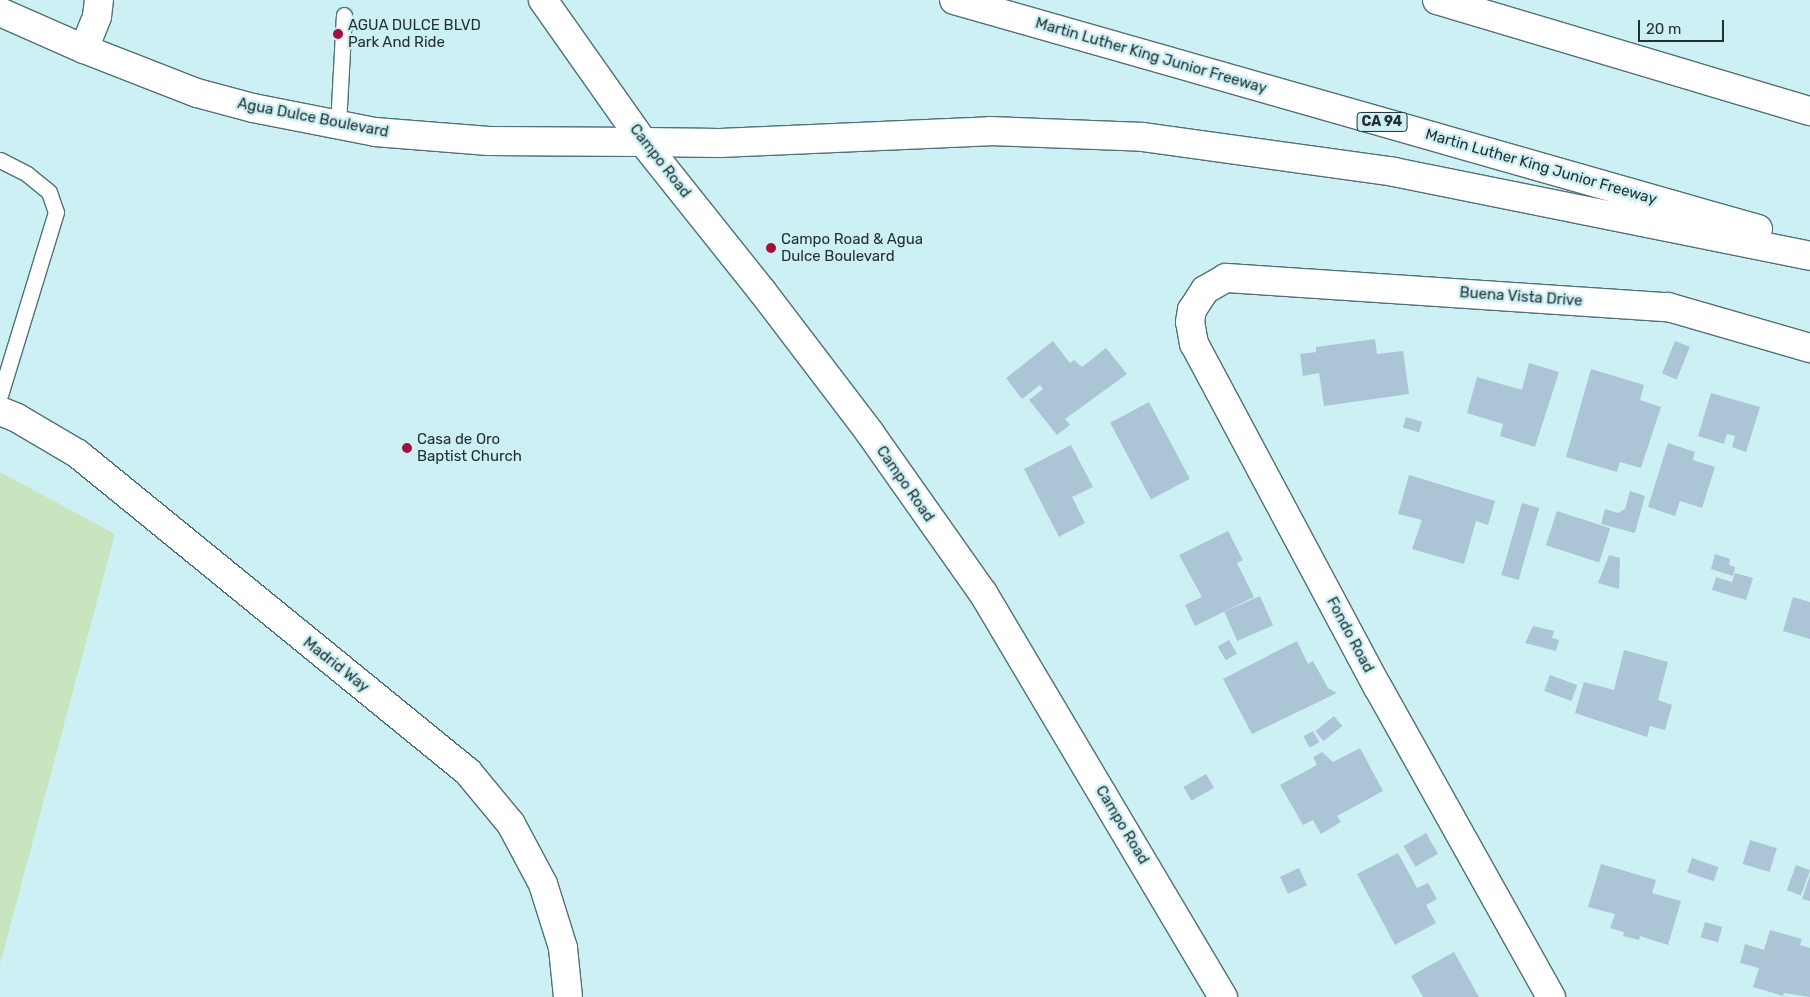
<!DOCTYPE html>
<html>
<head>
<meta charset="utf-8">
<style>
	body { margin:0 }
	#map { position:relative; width:1810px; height:997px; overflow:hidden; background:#cdf0f4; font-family:Rubik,sans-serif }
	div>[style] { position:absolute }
	.green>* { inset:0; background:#c9e5c0 }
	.building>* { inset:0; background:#abc5d6; transform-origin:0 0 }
	.roads { filter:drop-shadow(1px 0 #517175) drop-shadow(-1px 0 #517175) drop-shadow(0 1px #517175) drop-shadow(0 -1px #517175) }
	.service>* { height:15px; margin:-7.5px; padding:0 7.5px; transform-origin:7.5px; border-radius:7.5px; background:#fff }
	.minor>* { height:28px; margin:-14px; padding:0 14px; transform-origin:14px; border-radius:14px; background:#fff }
	.tertiary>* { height:28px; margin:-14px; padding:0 14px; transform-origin:14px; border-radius:14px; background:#fff }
	.secondary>* { height:28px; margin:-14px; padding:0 14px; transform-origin:14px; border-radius:14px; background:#fff }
	.motorway>* { height:28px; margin:-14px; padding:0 14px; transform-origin:14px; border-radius:14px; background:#fff }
	.dots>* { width:14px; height:14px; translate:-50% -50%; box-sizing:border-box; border:2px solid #cdf0f4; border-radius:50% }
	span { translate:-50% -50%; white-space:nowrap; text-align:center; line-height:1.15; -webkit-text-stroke:5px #cdf0f4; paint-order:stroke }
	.shield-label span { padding:1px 4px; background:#cdf0f4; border:1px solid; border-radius:4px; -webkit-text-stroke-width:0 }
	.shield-label { font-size:14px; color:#233032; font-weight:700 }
	.poi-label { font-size:15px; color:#233032 }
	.left { translate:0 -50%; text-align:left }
	.street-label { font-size:15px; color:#233032 }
	.scale { position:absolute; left:1638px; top:20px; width:86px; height:22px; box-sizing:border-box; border:2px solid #233032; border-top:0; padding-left:6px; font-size:15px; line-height:18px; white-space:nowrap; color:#233032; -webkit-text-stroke:4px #cdf0f4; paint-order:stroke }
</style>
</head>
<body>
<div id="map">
	<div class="green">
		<div style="clip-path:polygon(0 472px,115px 534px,0 964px)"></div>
	</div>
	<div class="building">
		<div style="clip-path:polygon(1375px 339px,1377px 354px,1403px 351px,1409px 394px,1324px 406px,1319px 373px,1303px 376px,1300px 354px,1316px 352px,1316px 347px)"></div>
		<div style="clip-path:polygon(1053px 341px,1070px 363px,1074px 360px,1082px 367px,1106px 348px,1127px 374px,1065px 419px,1070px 425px,1057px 435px,1029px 400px,1043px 389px,1040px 385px,1022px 399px,1006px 378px)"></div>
		<div style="left:1675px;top:341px;width:16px;height:35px;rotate:22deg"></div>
		<div style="clip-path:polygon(1529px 363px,1559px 372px,1535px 447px,1500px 436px,1503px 424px,1467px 413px,1477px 377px,1522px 390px)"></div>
		<div style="clip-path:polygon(1591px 369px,1644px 385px,1640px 400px,1661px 407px,1641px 468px,1620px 462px,1617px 472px,1566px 457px)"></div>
		<div style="clip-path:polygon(1711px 393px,1760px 407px,1746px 452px,1732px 447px,1735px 436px,1727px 434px,1724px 444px,1698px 436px)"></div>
		<div style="left:1149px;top:402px;width:87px;height:44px;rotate:62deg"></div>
		<div style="left:1406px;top:417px;width:17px;height:11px;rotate:17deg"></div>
		<div style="clip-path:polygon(1668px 443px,1695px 452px,1693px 460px,1715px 467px,1702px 508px,1680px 501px,1675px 516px,1648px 507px)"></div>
		<div style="clip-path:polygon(1071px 445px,1093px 487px,1072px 497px,1085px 523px,1059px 537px,1024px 469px)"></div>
		<div style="clip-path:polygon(1409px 475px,1495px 501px,1488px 525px,1476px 521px,1464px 564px,1412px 549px,1422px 520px,1398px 514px)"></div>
		<div style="clip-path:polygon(1630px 491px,1645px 496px,1635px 533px,1601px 524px,1605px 509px,1618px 513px,1625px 509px)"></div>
		<div style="left:1522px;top:503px;width:18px;height:75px;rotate:16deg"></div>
		<div style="left:1557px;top:511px;width:56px;height:36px;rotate:18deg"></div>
		<div style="clip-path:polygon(1228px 531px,1243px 560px,1237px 563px,1254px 597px,1195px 626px,1185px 605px,1202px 597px,1179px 555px)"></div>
		<div style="clip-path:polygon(1715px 554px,1730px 559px,1729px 565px,1735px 567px,1733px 576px,1711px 569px)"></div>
		<div style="clip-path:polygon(1609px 555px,1620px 558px,1619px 589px,1598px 583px)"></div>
		<div style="clip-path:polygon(1735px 573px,1753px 578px,1746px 600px,1712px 590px,1716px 577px,1732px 582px)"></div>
		<div style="left:1260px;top:596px;width:32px;height:39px;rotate:66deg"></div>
		<div style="clip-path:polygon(1793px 597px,1810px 602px,1810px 639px,1783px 631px)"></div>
		<div style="clip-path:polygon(1533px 626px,1554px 631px,1552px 638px,1559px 640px,1556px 651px,1525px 643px)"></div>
		<div style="left:1229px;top:640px;width:16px;height:13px;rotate:60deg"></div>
		<div style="clip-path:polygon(1297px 641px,1308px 664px,1313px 661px,1328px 688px,1337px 693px,1252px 734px,1223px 679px)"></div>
		<div style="clip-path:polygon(1624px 650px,1668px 662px,1658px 700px,1672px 705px,1665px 730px,1650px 726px,1647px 737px,1575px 713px,1584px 682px,1614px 690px)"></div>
		<div style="left:1550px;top:675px;width:29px;height:17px;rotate:20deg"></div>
		<div style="left:1334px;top:716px;width:13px;height:24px;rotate:51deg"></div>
		<div style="left:1313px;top:731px;width:13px;height:11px;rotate:61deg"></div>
		<div style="clip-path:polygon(1360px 748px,1383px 791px,1337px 816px,1341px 822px,1321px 834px,1313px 820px,1303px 825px,1280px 785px,1317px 765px,1313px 757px,1322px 752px,1333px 762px)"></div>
		<div style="left:1206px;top:774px;width:16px;height:26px;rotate:60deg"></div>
		<div style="left:1426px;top:833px;width:24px;height:26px;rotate:60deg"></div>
		<div style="left:1750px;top:840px;width:28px;height:25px;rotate:17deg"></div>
		<div style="clip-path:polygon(1398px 853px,1417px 888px,1428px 883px,1437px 899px,1426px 905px,1436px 923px,1395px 945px,1357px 874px)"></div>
		<div style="left:1692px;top:858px;width:28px;height:15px;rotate:19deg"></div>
		<div style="clip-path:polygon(1601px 864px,1656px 880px,1652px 893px,1681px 901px,1668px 945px,1640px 936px,1639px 940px,1623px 936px,1624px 932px,1610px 928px,1615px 914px,1588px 907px)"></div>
		<div style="left:1796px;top:865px;width:15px;height:27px;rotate:20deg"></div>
		<div style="left:1299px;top:868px;width:19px;height:21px;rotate:65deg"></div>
		<div style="clip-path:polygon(1810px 875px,1810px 901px,1802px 899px)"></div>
		<div style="left:1705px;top:922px;width:18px;height:16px;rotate:16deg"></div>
		<div style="clip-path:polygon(1770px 930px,1802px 939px,1800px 945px,1810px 948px,1810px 997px,1784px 993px,1783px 996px,1753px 987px,1759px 968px,1740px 963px,1745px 944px,1764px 950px)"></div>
		<div style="clip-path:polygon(1454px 952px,1479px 997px,1423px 997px,1411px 976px)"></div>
	</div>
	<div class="roads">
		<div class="service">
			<div style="left:338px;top:125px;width:110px;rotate:-86.9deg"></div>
			<div style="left:0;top:160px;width:30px;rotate:27deg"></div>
			<div style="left:27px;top:174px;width:28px;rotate:39deg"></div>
			<div style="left:49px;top:192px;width:21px;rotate:71deg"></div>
			<div style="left:56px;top:212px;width:191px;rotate:107deg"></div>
		</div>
		<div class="minor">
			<div style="left:1551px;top:997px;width:354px;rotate:-119.2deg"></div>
			<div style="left:1378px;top:688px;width:390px;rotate:-118.1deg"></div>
			<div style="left:1194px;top:344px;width:22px;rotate:-100deg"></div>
			<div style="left:1190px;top:322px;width:12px;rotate:-81deg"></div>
			<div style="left:1192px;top:310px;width:24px;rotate:-57deg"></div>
			<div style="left:1205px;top:290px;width:24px;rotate:-30deg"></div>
			<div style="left:1226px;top:278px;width:443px;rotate:3.8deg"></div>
			<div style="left:1668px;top:307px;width:148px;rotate:16.1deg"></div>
		</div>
		<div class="tertiary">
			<div style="left:0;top:12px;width:92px;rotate:23.8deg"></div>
			<div style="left:0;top:411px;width:18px;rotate:22deg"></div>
			<div style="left:17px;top:418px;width:71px;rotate:30.5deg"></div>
			<div style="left:78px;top:454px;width:503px;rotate:39.19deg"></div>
			<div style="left:468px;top:772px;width:67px;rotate:50.4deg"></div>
			<div style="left:511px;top:824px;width:68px;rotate:61.9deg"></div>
			<div style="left:543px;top:884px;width:67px;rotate:72.6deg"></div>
			<div style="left:563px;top:948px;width:49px;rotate:84.2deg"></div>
		</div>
		<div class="secondary">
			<div style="left:543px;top:0;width:174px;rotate:54.8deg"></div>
			<div style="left:643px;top:142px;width:191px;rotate:51.4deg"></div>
			<div style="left:762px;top:291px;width:178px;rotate:52.7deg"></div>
			<div style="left:870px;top:433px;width:196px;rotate:54.8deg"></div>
			<div style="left:983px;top:593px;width:470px;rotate:59.3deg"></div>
			<div style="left:84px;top:49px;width:121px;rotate:21.3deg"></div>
			<div style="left:197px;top:93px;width:58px;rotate:15deg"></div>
			<div style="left:253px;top:108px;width:124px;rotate:11.1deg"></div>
			<div style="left:375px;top:132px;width:114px;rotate:4.5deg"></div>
			<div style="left:489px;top:141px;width:154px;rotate:0.4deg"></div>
		</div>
		<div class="motorway">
			<div style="left:954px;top:0;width:836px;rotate:15.9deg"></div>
			<div style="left:1437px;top:0;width:389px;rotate:16.6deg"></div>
			<div style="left:84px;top:49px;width:35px;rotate:-68deg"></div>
			<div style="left:97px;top:16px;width:16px;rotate:-83deg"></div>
			<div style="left:643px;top:142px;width:77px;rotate:0.7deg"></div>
			<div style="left:720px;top:143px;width:270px;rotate:-2.5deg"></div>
			<div style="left:990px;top:131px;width:153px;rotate:2.2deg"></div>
			<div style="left:1143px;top:137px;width:253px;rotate:7.9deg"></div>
			<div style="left:1394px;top:172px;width:424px;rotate:11.4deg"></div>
		</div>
	</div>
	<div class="dots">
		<div style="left:338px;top:34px;background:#a60e40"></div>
		<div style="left:771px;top:248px;background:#a60e40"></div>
		<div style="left:407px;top:448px;background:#a60e40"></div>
	</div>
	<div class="shield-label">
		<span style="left:1382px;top:122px">CA 94</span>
	</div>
	<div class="poi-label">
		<span class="left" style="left:348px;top:34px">AGUA DULCE BLVD<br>Park And Ride</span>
		<span class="left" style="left:781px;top:248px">Campo Road &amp; Agua<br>Dulce Boulevard</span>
		<span class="left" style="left:417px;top:448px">Casa de Oro<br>Baptist Church</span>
	</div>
	<div class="street-label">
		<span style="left:1151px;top:56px;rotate:16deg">Martin Luther King Junior Freeway</span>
		<span style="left:313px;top:118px;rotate:11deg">Agua Dulce Boulevard</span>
		<span style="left:660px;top:161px;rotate:52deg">Campo Road</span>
		<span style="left:1541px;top:167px;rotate:16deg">Martin Luther King Junior Freeway</span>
		<span style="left:1521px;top:297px;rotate:4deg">Buena Vista Drive</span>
		<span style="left:905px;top:484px;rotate:55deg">Campo Road</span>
		<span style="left:1350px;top:635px;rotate:62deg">Fondo Road</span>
		<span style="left:336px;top:665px;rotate:38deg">Madrid Way</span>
		<span style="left:1122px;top:825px;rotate:59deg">Campo Road</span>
	</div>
	<div class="scale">20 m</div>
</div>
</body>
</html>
